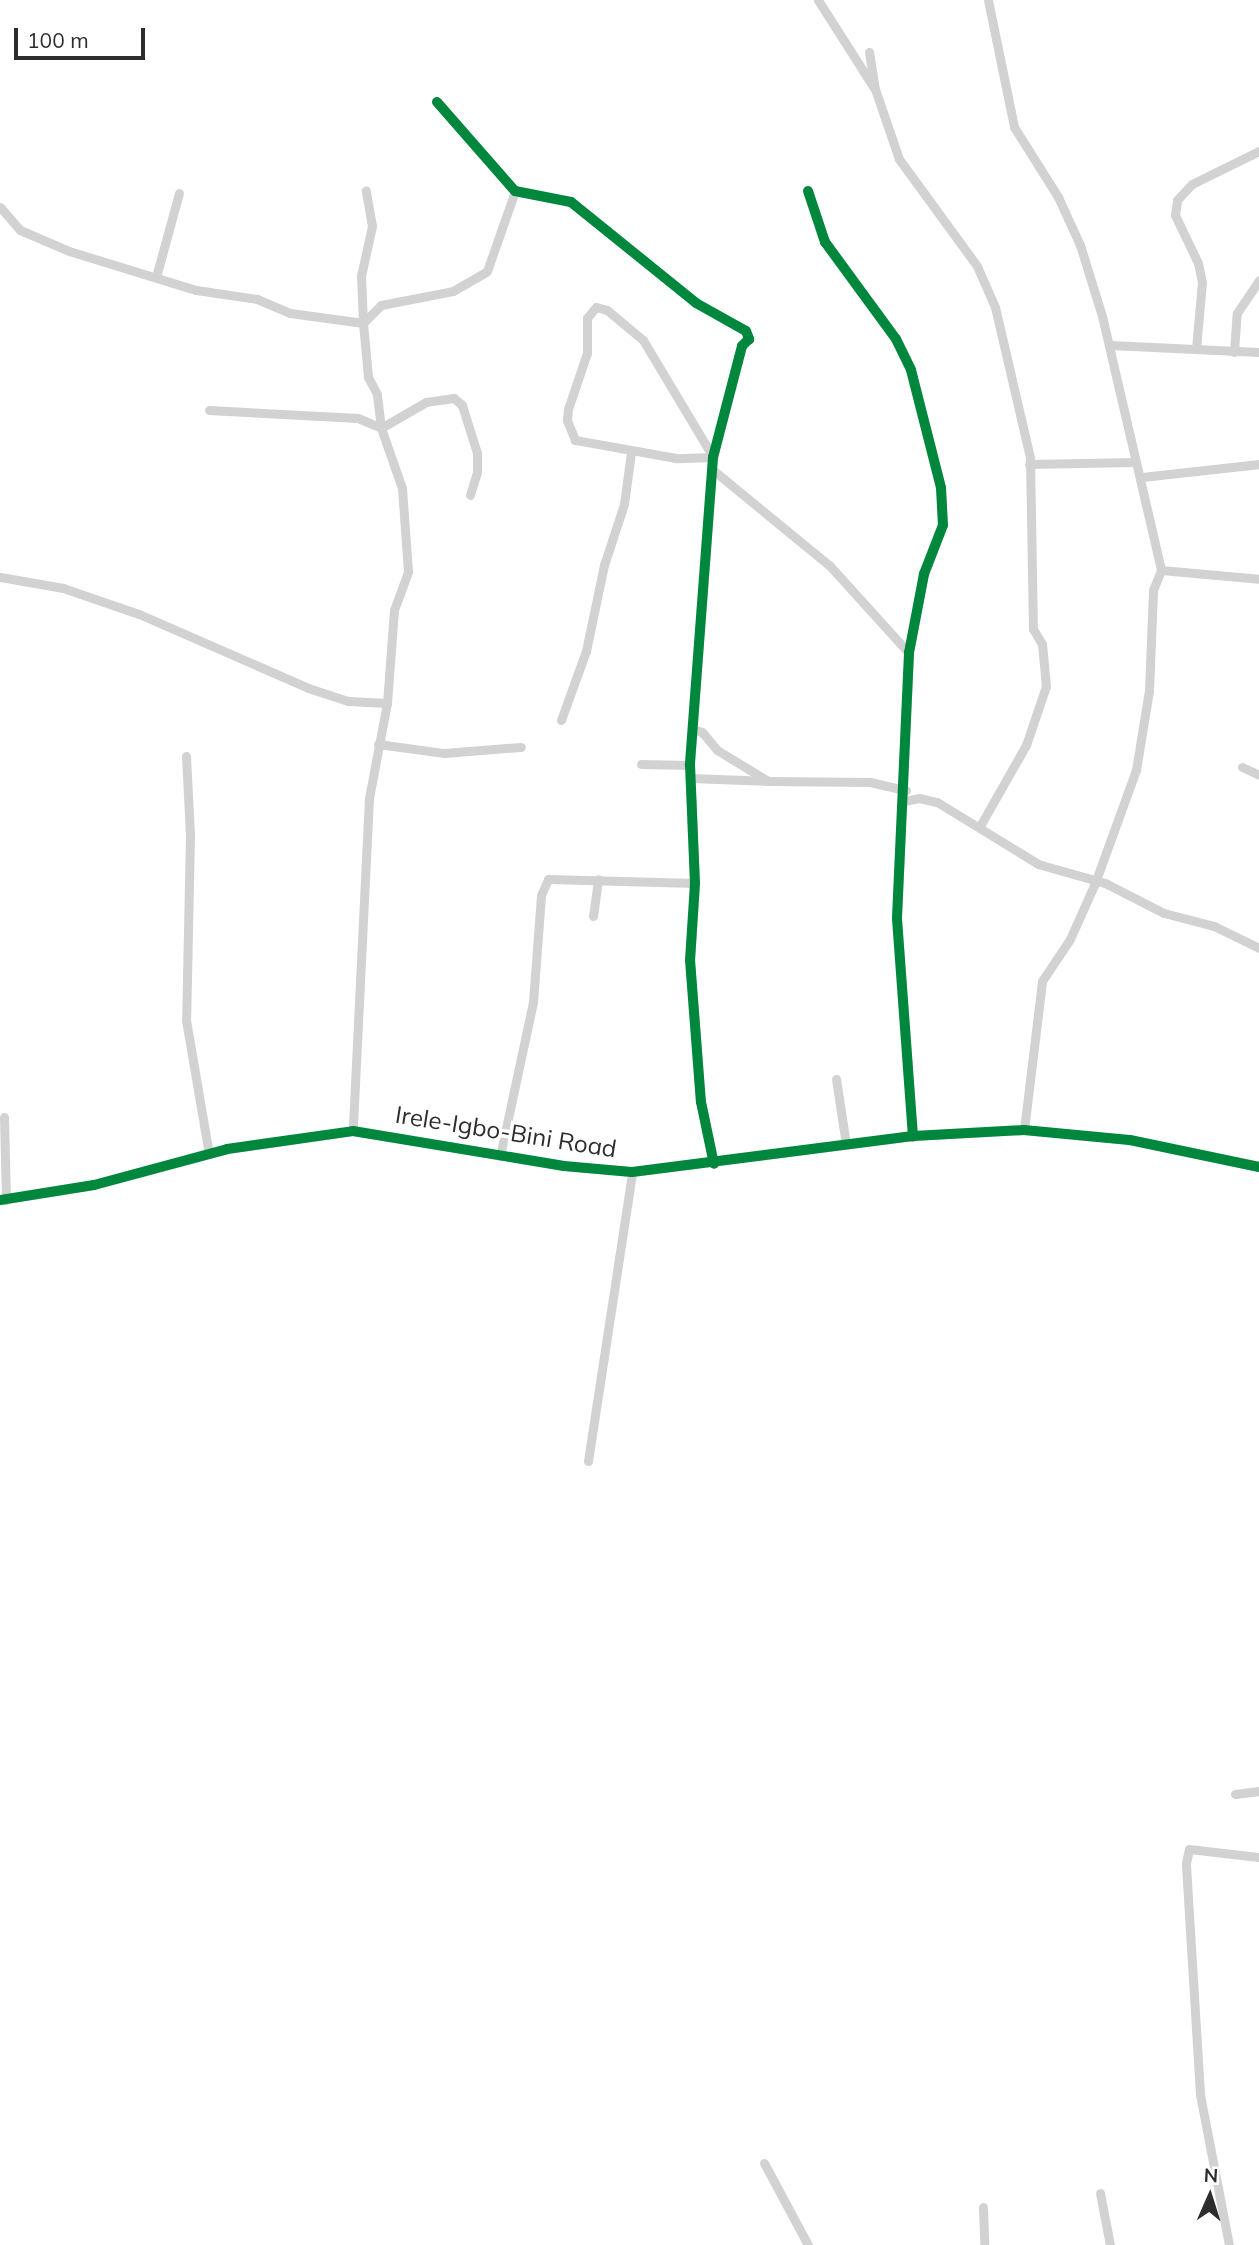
<!DOCTYPE html>
<html>
<head>
<meta charset="utf-8">
<style>
	body { margin:0 }
	#map { position:relative; width:1259px; height:2245px; overflow:hidden; background:#fff; font-family:Mulish,sans-serif }
	div>[style] { position:absolute }
	.minor>* { height:9px; margin:-4.5px; padding:0 4.5px; transform-origin:4.5px; border-radius:4.5px; background:#d2d2d2 }
	.cycleway>* { height:10px; margin:-5px; padding:0 5px; transform-origin:5px; border-radius:5px; background:#00873e }
	span { translate:-50% -50%; white-space:nowrap; text-align:center; line-height:1.15; -webkit-text-stroke:7px #fff; paint-order:stroke }
	.street-label { font-size:24px; color:#2d2d2d }
	.north { position:absolute; left:1175px; top:2161px; width:70px; height:70px; -webkit-text-stroke:5px #fff; paint-order:stroke; rotate:3deg; font-size:19px; font-weight:700; line-height:28px; text-align:center; color:#2d2d2d }
	.north::after { content:''; display:block; margin:auto; width:24px; height:32px; background:#2d2d2d; clip-path:polygon(50% 0,100% 100%,50% 72%,0 100%) }
	.scale { position:absolute; left:14px; top:28px; width:131px; height:32px; box-sizing:border-box; border:4px solid #2d2d2d; border-top:0; padding-left:9px; font-size:21px; line-height:24px; white-space:nowrap; color:#2d2d2d; -webkit-text-stroke:5px #fff; paint-order:stroke }
</style>
</head>
<body>
<div id="map">
	<div class="minor">
		<div style="left:818px;top:0;width:104px;rotate:57.5deg"></div>
		<div style="left:988px;top:0;width:130px;rotate:78.4deg"></div>
		<div style="left:1014px;top:127px;width:83px;rotate:57.8deg"></div>
		<div style="left:1058px;top:197px;width:53px;rotate:65.4deg"></div>
		<div style="left:1080px;top:245px;width:74px;rotate:72.8deg"></div>
		<div style="left:1102px;top:316px;width:261px;rotate:76.9deg"></div>
		<div style="left:869px;top:52px;width:37px;rotate:81deg"></div>
		<div style="left:875px;top:89px;width:74px;rotate:71.1deg"></div>
		<div style="left:899px;top:159px;width:132px;rotate:53.9deg"></div>
		<div style="left:977px;top:266px;width:45px;rotate:66.3deg"></div>
		<div style="left:995px;top:307px;width:155px;rotate:76.9deg"></div>
		<div style="left:1030px;top:458px;width:171px;rotate:89deg"></div>
		<div style="left:1033px;top:629px;width:17px;rotate:59deg"></div>
		<div style="left:1042px;top:644px;width:42px;rotate:84.6deg"></div>
		<div style="left:1046px;top:686px;width:62px;rotate:108.7deg"></div>
		<div style="left:1026px;top:745px;width:93px;rotate:119.6deg"></div>
		<div style="left:437px;top:102px;width:118px;rotate:48.8deg"></div>
		<div style="left:515px;top:191px;width:57px;rotate:11.1deg"></div>
		<div style="left:571px;top:202px;width:161px;rotate:38.9deg"></div>
		<div style="left:696px;top:303px;width:57px;rotate:29.2deg"></div>
		<div style="left:746px;top:331px;width:9px;rotate:69deg"></div>
		<div style="left:749px;top:339px;width:10px;rotate:135deg"></div>
		<div style="left:742px;top:346px;width:115px;rotate:104.6deg"></div>
		<div style="left:713px;top:457px;width:309px;rotate:94.3deg"></div>
		<div style="left:690px;top:765px;width:118px;rotate:87.6deg"></div>
		<div style="left:695px;top:883px;width:77px;rotate:93.7deg"></div>
		<div style="left:690px;top:960px;width:142px;rotate:85.6deg"></div>
		<div style="left:701px;top:1102px;width:63px;rotate:78.2deg"></div>
		<div style="left:808px;top:191px;width:54px;rotate:71.6deg"></div>
		<div style="left:825px;top:242px;width:120px;rotate:53.8deg"></div>
		<div style="left:896px;top:339px;width:34px;rotate:64deg"></div>
		<div style="left:911px;top:370px;width:122px;rotate:75.7deg"></div>
		<div style="left:941px;top:488px;width:37px;rotate:87deg"></div>
		<div style="left:943px;top:525px;width:53px;rotate:111.2deg"></div>
		<div style="left:924px;top:574px;width:80px;rotate:100.8deg"></div>
		<div style="left:909px;top:653px;width:266px;rotate:92.6deg"></div>
		<div style="left:897px;top:919px;width:218px;rotate:85.8deg"></div>
		<div style="left:0;top:207px;width:30px;rotate:49deg"></div>
		<div style="left:20px;top:230px;width:53px;rotate:23.2deg"></div>
		<div style="left:69px;top:251px;width:133px;rotate:17.1deg"></div>
		<div style="left:196px;top:290px;width:62px;rotate:8.4deg"></div>
		<div style="left:257px;top:299px;width:36px;rotate:23deg"></div>
		<div style="left:290px;top:313px;width:74px;rotate:7.8deg"></div>
		<div style="left:363px;top:323px;width:47px;rotate:-92.4deg"></div>
		<div style="left:361px;top:276px;width:51px;rotate:-77.6deg"></div>
		<div style="left:372px;top:226px;width:36px;rotate:-100deg"></div>
		<div style="left:156px;top:277px;width:87px;rotate:-74.7deg"></div>
		<div style="left:596px;top:307px;width:11px;rotate:15deg"></div>
		<div style="left:607px;top:310px;width:47px;rotate:39.8deg"></div>
		<div style="left:643px;top:340px;width:136px;rotate:59.1deg"></div>
		<div style="left:713px;top:457px;width:37px;rotate:178deg"></div>
		<div style="left:676px;top:458px;width:103px;rotate:-169.9deg"></div>
		<div style="left:575px;top:440px;width:22px;rotate:-112deg"></div>
		<div style="left:567px;top:420px;width:11px;rotate:-85deg"></div>
		<div style="left:568px;top:409px;width:59px;rotate:-71.3deg"></div>
		<div style="left:587px;top:353px;width:35px;rotate:-90deg"></div>
		<div style="left:587px;top:318px;width:14px;rotate:-51deg"></div>
		<div style="left:1110px;top:345px;width:149px;rotate:2.7deg"></div>
		<div style="left:1196px;top:349px;width:67px;rotate:-84.9deg"></div>
		<div style="left:1202px;top:282px;width:19px;rotate:-102deg"></div>
		<div style="left:1198px;top:263px;width:53px;rotate:-115.6deg"></div>
		<div style="left:1175px;top:215px;width:15px;rotate:-82deg"></div>
		<div style="left:1177px;top:200px;width:22px;rotate:-47deg"></div>
		<div style="left:1192px;top:184px;width:75px;rotate:-26.2deg"></div>
		<div style="left:1234px;top:352px;width:39px;rotate:-86deg"></div>
		<div style="left:1237px;top:313px;width:40px;rotate:-56deg"></div>
		<div style="left:209px;top:410px;width:149px;rotate:3.1deg"></div>
		<div style="left:358px;top:418px;width:25px;rotate:23deg"></div>
		<div style="left:381px;top:428px;width:64px;rotate:70.7deg"></div>
		<div style="left:402px;top:488px;width:84px;rotate:85.9deg"></div>
		<div style="left:408px;top:572px;width:40px;rotate:110.2deg"></div>
		<div style="left:394px;top:610px;width:93px;rotate:94.3deg"></div>
		<div style="left:387px;top:703px;width:97px;rotate:100.7deg"></div>
		<div style="left:369px;top:798px;width:333px;rotate:92.8deg"></div>
		<div style="left:1029px;top:464px;width:106px;rotate:-1.1deg"></div>
		<div style="left:713px;top:470px;width:151px;rotate:39.4deg"></div>
		<div style="left:830px;top:566px;width:118px;rotate:47.8deg"></div>
		<div style="left:1142px;top:477px;width:118px;rotate:-6.3deg"></div>
		<div style="left:470px;top:495px;width:24px;rotate:-73deg"></div>
		<div style="left:477px;top:472px;width:19px;rotate:-90deg"></div>
		<div style="left:477px;top:453px;width:50px;rotate:-107.4deg"></div>
		<div style="left:462px;top:405px;width:11px;rotate:-139deg"></div>
		<div style="left:454px;top:398px;width:28px;rotate:172deg"></div>
		<div style="left:426px;top:402px;width:52px;rotate:150deg"></div>
		<div style="left:381px;top:428px;width:34px;rotate:-97deg"></div>
		<div style="left:377px;top:394px;width:19px;rotate:-118deg"></div>
		<div style="left:368px;top:377px;width:54px;rotate:-95.3deg"></div>
		<div style="left:363px;top:323px;width:25px;rotate:-45deg"></div>
		<div style="left:381px;top:305px;width:73px;rotate:-11deg"></div>
		<div style="left:453px;top:291px;width:39px;rotate:-30deg"></div>
		<div style="left:487px;top:271px;width:85px;rotate:-70.7deg"></div>
		<div style="left:0;top:577px;width:64px;rotate:9.9deg"></div>
		<div style="left:63px;top:588px;width:80px;rotate:18.9deg"></div>
		<div style="left:139px;top:614px;width:184px;rotate:23.6deg"></div>
		<div style="left:308px;top:688px;width:42px;rotate:18deg"></div>
		<div style="left:348px;top:701px;width:39px;rotate:3deg"></div>
		<div style="left:561px;top:720px;width:73px;rotate:-70.1deg"></div>
		<div style="left:586px;top:651px;width:88px;rotate:-78.2deg"></div>
		<div style="left:604px;top:565px;width:64px;rotate:-71.8deg"></div>
		<div style="left:624px;top:504px;width:52px;rotate:-82.3deg"></div>
		<div style="left:692px;top:729px;width:10px;rotate:17deg"></div>
		<div style="left:702px;top:732px;width:23px;rotate:50deg"></div>
		<div style="left:717px;top:750px;width:60px;rotate:31.3deg"></div>
		<div style="left:768px;top:781px;width:102px;rotate:0.6deg"></div>
		<div style="left:870px;top:782px;width:37px;rotate:13deg"></div>
		<div style="left:378px;top:744px;width:67px;rotate:7.8deg"></div>
		<div style="left:444px;top:753px;width:77px;rotate:-4.5deg"></div>
		<div style="left:186px;top:756px;width:79px;rotate:87.1deg"></div>
		<div style="left:190px;top:835px;width:185px;rotate:91.2deg"></div>
		<div style="left:186px;top:1020px;width:136px;rotate:80.3deg"></div>
		<div style="left:641px;top:764px;width:49px;rotate:1.2deg"></div>
		<div style="left:1242px;top:767px;width:19px;rotate:25deg"></div>
		<div style="left:690px;top:778px;width:78px;rotate:2.2deg"></div>
		<div style="left:904px;top:801px;width:15px;rotate:-11deg"></div>
		<div style="left:919px;top:798px;width:18px;rotate:13deg"></div>
		<div style="left:937px;top:802px;width:119px;rotate:31.5deg"></div>
		<div style="left:1038px;top:864px;width:70px;rotate:15.8deg"></div>
		<div style="left:1105px;top:883px;width:66px;rotate:27deg"></div>
		<div style="left:1164px;top:913px;width:52px;rotate:14.6deg"></div>
		<div style="left:1214px;top:926px;width:50px;rotate:26.1deg"></div>
		<div style="left:593px;top:916px;width:37px;rotate:-82deg"></div>
		<div style="left:836px;top:1079px;width:66px;rotate:81.3deg"></div>
		<div style="left:4px;top:1117px;width:83px;rotate:88.6deg"></div>
		<div style="left:1024px;top:1130px;width:150px;rotate:-83.1deg"></div>
		<div style="left:1042px;top:981px;width:50px;rotate:-56.3deg"></div>
		<div style="left:1070px;top:939px;width:61px;rotate:-65.9deg"></div>
		<div style="left:1095px;top:883px;width:120px;rotate:-70.1deg"></div>
		<div style="left:1136px;top:770px;width:80px;rotate:-80.7deg"></div>
		<div style="left:1149px;top:691px;width:101px;rotate:-87.7deg"></div>
		<div style="left:1153px;top:590px;width:22px;rotate:-68deg"></div>
		<div style="left:1161px;top:570px;width:98px;rotate:5.2deg"></div>
		<div style="left:500px;top:1156px;width:157px;rotate:-77.9deg"></div>
		<div style="left:533px;top:1002px;width:107px;rotate:-85.7deg"></div>
		<div style="left:541px;top:895px;width:17px;rotate:-66deg"></div>
		<div style="left:548px;top:879px;width:147px;rotate:1.6deg"></div>
		<div style="left:0;top:1200px;width:95px;rotate:-9.1deg"></div>
		<div style="left:94px;top:1185px;width:138px;rotate:-15.1deg"></div>
		<div style="left:227px;top:1149px;width:127px;rotate:-8.1deg"></div>
		<div style="left:353px;top:1131px;width:214px;rotate:9.4deg"></div>
		<div style="left:564px;top:1166px;width:68px;rotate:5deg"></div>
		<div style="left:632px;top:1172px;width:283px;rotate:-7.3deg"></div>
		<div style="left:913px;top:1136px;width:111px;rotate:-3.1deg"></div>
		<div style="left:1024px;top:1130px;width:106px;rotate:5.4deg"></div>
		<div style="left:1130px;top:1140px;width:132px;rotate:11.8deg"></div>
		<div style="left:588px;top:1461px;width:292px;rotate:-81.3deg"></div>
		<div style="left:1235px;top:1794px;width:24px;rotate:-7deg"></div>
		<div style="left:764px;top:2163px;width:93px;rotate:61.8deg"></div>
		<div style="left:1100px;top:2193px;width:53px;rotate:79.1deg"></div>
		<div style="left:983px;top:2207px;width:38px;rotate:88deg"></div>
		<div style="left:1229px;top:2245px;width:154px;rotate:-100.9deg"></div>
		<div style="left:1200px;top:2094px;width:231px;rotate:-93.5deg"></div>
		<div style="left:1186px;top:1863px;width:14px;rotate:-78deg"></div>
		<div style="left:1189px;top:1849px;width:70px;rotate:6.5deg"></div>
	</div>
	<div class="cycleway">
		<div style="left:437px;top:102px;width:118px;rotate:48.8deg"></div>
		<div style="left:515px;top:191px;width:57px;rotate:11.1deg"></div>
		<div style="left:571px;top:202px;width:161px;rotate:38.9deg"></div>
		<div style="left:696px;top:303px;width:57px;rotate:29.2deg"></div>
		<div style="left:746px;top:331px;width:9px;rotate:69deg"></div>
		<div style="left:749px;top:339px;width:10px;rotate:135deg"></div>
		<div style="left:742px;top:346px;width:115px;rotate:104.6deg"></div>
		<div style="left:713px;top:457px;width:309px;rotate:94.3deg"></div>
		<div style="left:690px;top:765px;width:118px;rotate:87.6deg"></div>
		<div style="left:695px;top:883px;width:77px;rotate:93.7deg"></div>
		<div style="left:690px;top:960px;width:142px;rotate:85.6deg"></div>
		<div style="left:701px;top:1102px;width:63px;rotate:78.2deg"></div>
		<div style="left:808px;top:191px;width:54px;rotate:71.6deg"></div>
		<div style="left:825px;top:242px;width:120px;rotate:53.8deg"></div>
		<div style="left:896px;top:339px;width:34px;rotate:64deg"></div>
		<div style="left:911px;top:370px;width:122px;rotate:75.7deg"></div>
		<div style="left:941px;top:488px;width:37px;rotate:87deg"></div>
		<div style="left:943px;top:525px;width:53px;rotate:111.2deg"></div>
		<div style="left:924px;top:574px;width:80px;rotate:100.8deg"></div>
		<div style="left:909px;top:653px;width:266px;rotate:92.6deg"></div>
		<div style="left:897px;top:919px;width:218px;rotate:85.8deg"></div>
		<div style="left:0;top:1200px;width:95px;rotate:-9.1deg"></div>
		<div style="left:94px;top:1185px;width:138px;rotate:-15.1deg"></div>
		<div style="left:227px;top:1149px;width:127px;rotate:-8.1deg"></div>
		<div style="left:353px;top:1131px;width:214px;rotate:9.4deg"></div>
		<div style="left:564px;top:1166px;width:68px;rotate:5deg"></div>
		<div style="left:632px;top:1172px;width:283px;rotate:-7.3deg"></div>
		<div style="left:913px;top:1136px;width:111px;rotate:-3.1deg"></div>
		<div style="left:1024px;top:1130px;width:106px;rotate:5.4deg"></div>
		<div style="left:1130px;top:1140px;width:132px;rotate:11.8deg"></div>
	</div>
	<div class="street-label">
		<span style="left:506px;top:1132px;rotate:9deg">Irele-Igbo-Bini Road</span>
	</div>
	<div class="north">N</div>
	<div class="scale">100 m</div>
</div>
</body>
</html>
